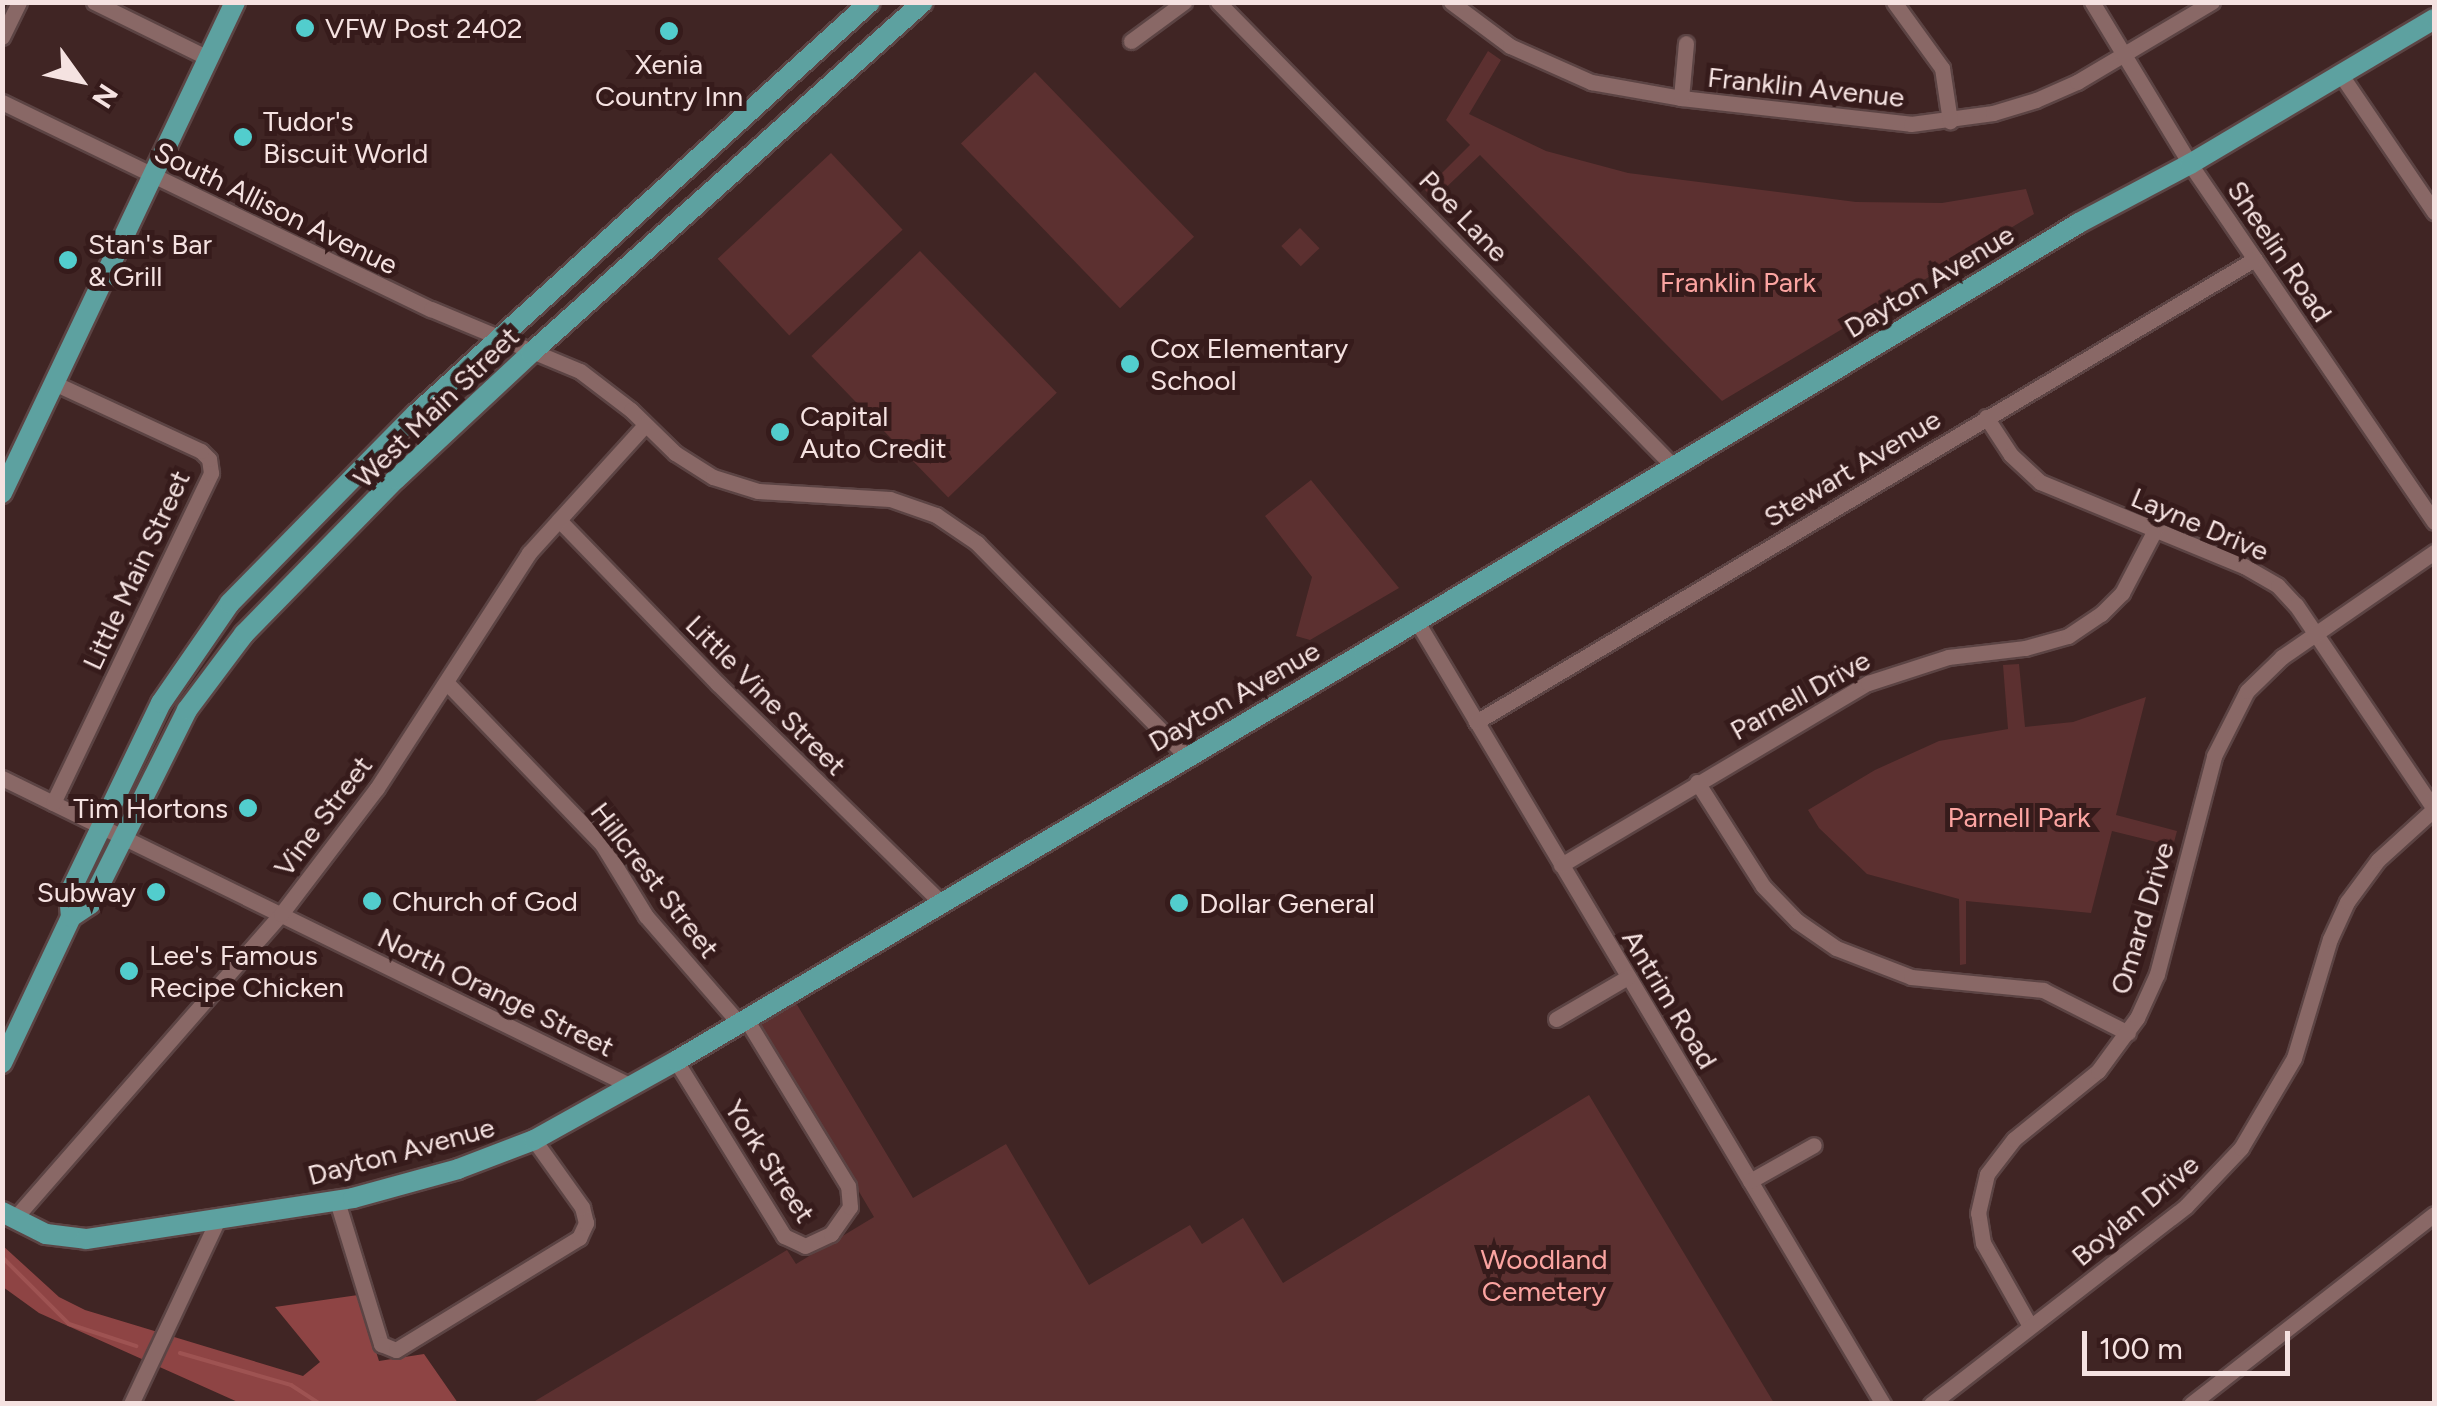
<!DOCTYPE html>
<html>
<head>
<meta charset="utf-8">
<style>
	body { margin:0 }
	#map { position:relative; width:2437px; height:1406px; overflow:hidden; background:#402524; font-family:Figtree,sans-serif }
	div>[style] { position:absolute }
	.green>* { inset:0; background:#5c3030; transform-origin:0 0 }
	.forest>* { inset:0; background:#8e4444 }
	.stream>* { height:4px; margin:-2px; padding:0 2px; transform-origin:2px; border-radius:2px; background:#9e5352 }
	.roads { filter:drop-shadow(2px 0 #5c4444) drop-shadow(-2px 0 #5c4444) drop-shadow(0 2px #5c4444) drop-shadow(0 -2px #5c4444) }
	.minor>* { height:15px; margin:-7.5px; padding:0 7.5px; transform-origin:7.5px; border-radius:7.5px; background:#896866 }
	.major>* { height:20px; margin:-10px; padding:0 10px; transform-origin:10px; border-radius:10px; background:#5da1a0 }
	.dots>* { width:28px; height:28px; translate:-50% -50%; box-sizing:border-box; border:5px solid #361b1b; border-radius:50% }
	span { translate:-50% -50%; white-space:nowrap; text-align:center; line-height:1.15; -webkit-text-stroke:10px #361b1b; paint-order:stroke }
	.poi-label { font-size:28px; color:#f5e2e1 }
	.left { translate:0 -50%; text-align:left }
	.right { translate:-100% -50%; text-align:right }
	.street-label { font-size:28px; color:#f5e2e1 }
	.park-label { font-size:28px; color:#fba4a1 }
	.frame { position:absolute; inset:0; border:5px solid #f5e2e1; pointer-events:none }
	.north { position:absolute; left:30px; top:30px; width:100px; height:100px; -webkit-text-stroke:8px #361b1b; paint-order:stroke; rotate:123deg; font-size:28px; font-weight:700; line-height:40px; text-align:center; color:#f5e2e1 }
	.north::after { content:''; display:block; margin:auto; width:35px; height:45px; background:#f5e2e1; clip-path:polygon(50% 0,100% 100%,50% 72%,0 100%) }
	.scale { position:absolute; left:2082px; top:1331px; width:208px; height:45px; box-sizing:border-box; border:5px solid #f5e2e1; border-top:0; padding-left:12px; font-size:30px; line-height:35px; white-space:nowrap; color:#f5e2e1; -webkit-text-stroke:8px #361b1b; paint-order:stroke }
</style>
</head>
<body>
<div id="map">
	<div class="green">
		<div style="clip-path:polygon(1488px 51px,1501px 60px,1469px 114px,1546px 151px,1628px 173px,1856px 202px,1942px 203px,2026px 189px,2034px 214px,1722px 401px,1480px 155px,1434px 199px,1425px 190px,1470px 145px,1446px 120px)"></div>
		<div style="left:1035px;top:72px;width:229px;height:103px;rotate:46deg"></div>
		<div style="left:831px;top:153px;width:105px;height:155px;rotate:47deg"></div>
		<div style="left:1300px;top:228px;width:28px;height:26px;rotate:46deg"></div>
		<div style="left:920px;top:251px;width:197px;height:151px;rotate:46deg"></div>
		<div style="clip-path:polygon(1311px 480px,1399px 588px,1310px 640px,1296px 636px,1312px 577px,1265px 516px)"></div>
		<div style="clip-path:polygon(2019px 664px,2025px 727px,2073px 722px,2146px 697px,2116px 815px,2177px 831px,2173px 846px,2112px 831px,2091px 913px,1966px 901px,1966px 964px,1960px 965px,1959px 899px,1867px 874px,1819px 828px,1808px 810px,1875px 770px,1939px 741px,2008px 729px,2003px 665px)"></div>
		<div style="clip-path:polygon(790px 993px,913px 1198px,1006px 1144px,1089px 1285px,1190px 1225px,1202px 1244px,1243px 1218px,1283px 1283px,1589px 1095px,1774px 1403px,530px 1404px,787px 1250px,796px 1264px,874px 1217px,754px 1014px)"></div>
	</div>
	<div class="forest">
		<div style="clip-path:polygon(2px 1245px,59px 1297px,85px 1310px,303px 1376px,320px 1362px,275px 1307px,358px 1295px,379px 1361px,424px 1354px,458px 1403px,240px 1403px,39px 1313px,3px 1287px)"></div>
	</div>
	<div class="stream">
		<div style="left:2px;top:1257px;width:95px;rotate:45deg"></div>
		<div style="left:69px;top:1324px;width:71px;rotate:18.2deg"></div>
		<div style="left:180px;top:1353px;width:116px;rotate:16.1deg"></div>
		<div style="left:291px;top:1385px;width:35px;rotate:33deg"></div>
	</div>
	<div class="roads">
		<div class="minor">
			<div style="left:94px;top:2px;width:127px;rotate:26.2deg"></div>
			<div style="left:1218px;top:2px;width:650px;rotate:45.56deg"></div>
			<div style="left:1451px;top:2px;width:74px;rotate:36.7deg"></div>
			<div style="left:1510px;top:46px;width:89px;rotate:24deg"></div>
			<div style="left:1591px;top:82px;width:91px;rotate:10.1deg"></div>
			<div style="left:1681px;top:98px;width:231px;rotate:6.4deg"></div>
			<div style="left:1911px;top:124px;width:83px;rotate:-7.6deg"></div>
			<div style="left:1993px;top:113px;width:45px;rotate:-16.8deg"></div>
			<div style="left:2036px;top:100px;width:45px;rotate:-23.7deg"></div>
			<div style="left:2077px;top:82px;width:157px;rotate:-30.7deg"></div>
			<div style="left:1894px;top:2px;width:82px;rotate:54deg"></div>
			<div style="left:1942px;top:68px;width:54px;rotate:81.4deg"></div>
			<div style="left:2092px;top:2px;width:189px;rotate:58.8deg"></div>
			<div style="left:2190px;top:164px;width:433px;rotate:55.7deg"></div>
			<div style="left:2px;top:37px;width:39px;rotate:-64deg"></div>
			<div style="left:1131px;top:41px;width:66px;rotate:-36.3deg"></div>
			<div style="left:2341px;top:75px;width:166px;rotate:55.8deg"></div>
			<div style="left:1681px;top:98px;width:55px;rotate:-84.8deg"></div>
			<div style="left:2px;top:102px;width:476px;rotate:25.8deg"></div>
			<div style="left:431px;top:309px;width:161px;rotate:22.6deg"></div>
			<div style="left:580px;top:371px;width:64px;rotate:37.4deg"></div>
			<div style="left:631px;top:410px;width:62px;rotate:44.3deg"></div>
			<div style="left:675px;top:453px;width:45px;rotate:32.3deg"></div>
			<div style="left:713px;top:477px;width:47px;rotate:17.3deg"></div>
			<div style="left:758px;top:491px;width:132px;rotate:3.5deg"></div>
			<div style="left:890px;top:499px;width:49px;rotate:19.2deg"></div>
			<div style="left:936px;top:515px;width:50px;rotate:34.3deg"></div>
			<div style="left:977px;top:543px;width:298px;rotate:45.5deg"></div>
			<div style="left:1986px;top:417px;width:45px;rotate:56.7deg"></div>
			<div style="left:2011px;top:455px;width:40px;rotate:43deg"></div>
			<div style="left:2040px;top:482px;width:221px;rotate:22.4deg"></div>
			<div style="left:2244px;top:566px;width:39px;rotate:30deg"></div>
			<div style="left:2278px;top:586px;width:26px;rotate:47deg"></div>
			<div style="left:2296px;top:605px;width:246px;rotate:55.9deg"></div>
			<div style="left:559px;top:520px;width:228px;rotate:45.9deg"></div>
			<div style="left:718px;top:684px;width:312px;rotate:44.4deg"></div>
			<div style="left:1416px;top:620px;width:913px;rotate:59.22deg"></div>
			<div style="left:447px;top:683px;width:223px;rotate:46.1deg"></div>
			<div style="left:602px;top:844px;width:84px;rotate:58.6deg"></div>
			<div style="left:646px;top:916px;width:142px;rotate:49deg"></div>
			<div style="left:1476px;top:722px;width:906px;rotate:-30.73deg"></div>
			<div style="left:2px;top:778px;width:700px;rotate:26.09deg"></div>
			<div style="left:1697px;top:782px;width:123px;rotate:57.6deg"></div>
			<div style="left:1763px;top:886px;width:49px;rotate:45.8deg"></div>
			<div style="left:1797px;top:921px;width:47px;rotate:34.7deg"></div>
			<div style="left:1836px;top:948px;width:80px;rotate:21.1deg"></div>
			<div style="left:1911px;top:977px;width:133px;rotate:5.6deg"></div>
			<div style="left:2043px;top:990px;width:95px;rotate:26.8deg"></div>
			<div style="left:53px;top:803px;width:366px;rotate:-64.4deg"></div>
			<div style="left:211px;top:473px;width:14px;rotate:-98deg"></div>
			<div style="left:209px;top:459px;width:11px;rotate:-135deg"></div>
			<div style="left:201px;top:451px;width:162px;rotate:-155.2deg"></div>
			<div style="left:1561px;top:865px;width:357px;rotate:-30.7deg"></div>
			<div style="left:1868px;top:683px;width:84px;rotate:-18deg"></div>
			<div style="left:1948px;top:657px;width:78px;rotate:-6.7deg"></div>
			<div style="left:2025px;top:648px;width:45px;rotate:-15.6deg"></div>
			<div style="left:2068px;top:636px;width:40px;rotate:-34deg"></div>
			<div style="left:2101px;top:614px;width:30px;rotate:-45deg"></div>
			<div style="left:2122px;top:593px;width:71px;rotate:-62.4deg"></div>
			<div style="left:1556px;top:1019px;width:83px;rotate:-30.3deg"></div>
			<div style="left:676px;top:1061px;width:206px;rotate:58.3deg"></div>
			<div style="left:784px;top:1236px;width:23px;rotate:25deg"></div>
			<div style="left:805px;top:1246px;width:29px;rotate:-25deg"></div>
			<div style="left:831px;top:1234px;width:33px;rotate:-55deg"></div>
			<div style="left:850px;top:1207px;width:21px;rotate:-95deg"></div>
			<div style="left:848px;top:1186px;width:196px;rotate:-121.4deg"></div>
			<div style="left:1750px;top:1181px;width:73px;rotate:-29.4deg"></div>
			<div style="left:337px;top:1201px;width:150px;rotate:72.9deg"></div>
			<div style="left:381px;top:1344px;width:16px;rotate:22deg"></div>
			<div style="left:396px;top:1350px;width:215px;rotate:-31.5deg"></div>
			<div style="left:579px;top:1238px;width:17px;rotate:-65deg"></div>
			<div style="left:586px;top:1223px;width:16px;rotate:-104deg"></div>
			<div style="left:582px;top:1207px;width:82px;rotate:-125.6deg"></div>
			<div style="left:14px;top:1219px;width:405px;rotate:-48.8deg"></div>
			<div style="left:281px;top:914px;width:158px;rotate:-52.7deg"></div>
			<div style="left:377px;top:788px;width:280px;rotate:-57.1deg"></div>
			<div style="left:529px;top:553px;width:173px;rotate:-47.8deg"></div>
			<div style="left:2030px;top:1326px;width:95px;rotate:-119.5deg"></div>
			<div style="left:1983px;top:1243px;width:30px;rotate:-99deg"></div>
			<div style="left:1978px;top:1213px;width:40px;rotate:-77deg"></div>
			<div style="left:1987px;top:1174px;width:44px;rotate:-52.4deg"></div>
			<div style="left:2014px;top:1139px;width:108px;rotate:-39deg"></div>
			<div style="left:2098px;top:1071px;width:66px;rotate:-53.7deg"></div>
			<div style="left:2137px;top:1018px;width:48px;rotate:-65.6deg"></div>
			<div style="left:2157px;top:974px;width:225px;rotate:-75.3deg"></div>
			<div style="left:2214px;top:756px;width:73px;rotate:-63.1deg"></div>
			<div style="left:2247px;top:691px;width:49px;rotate:-44.2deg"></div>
			<div style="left:2282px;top:657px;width:185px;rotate:-34.6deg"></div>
			<div style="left:131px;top:1404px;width:204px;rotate:-64.8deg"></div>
			<div style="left:1931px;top:1404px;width:323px;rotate:-37.8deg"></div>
			<div style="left:2186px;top:1206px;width:80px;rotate:-46.5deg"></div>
			<div style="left:2241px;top:1148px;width:104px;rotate:-59.5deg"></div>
			<div style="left:2294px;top:1058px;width:124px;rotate:-73.2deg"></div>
			<div style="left:2330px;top:939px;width:41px;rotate:-65.3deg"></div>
			<div style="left:2347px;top:902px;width:52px;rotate:-53.6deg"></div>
			<div style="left:2378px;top:860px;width:76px;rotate:-42.3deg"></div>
			<div style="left:2191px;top:1404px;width:308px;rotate:-38deg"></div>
		</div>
		<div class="major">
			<div style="left:2px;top:493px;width:543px;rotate:-64.61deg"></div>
			<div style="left:71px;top:917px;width:23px;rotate:-95deg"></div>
			<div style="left:69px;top:894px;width:212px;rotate:-64.3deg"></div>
			<div style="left:161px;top:703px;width:121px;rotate:-55.4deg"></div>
			<div style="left:230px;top:603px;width:265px;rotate:-45.5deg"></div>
			<div style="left:416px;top:414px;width:613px;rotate:-42.22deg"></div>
			<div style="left:2px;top:1063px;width:161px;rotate:-64.7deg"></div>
			<div style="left:71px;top:917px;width:23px;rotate:-34deg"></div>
			<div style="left:90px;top:904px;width:217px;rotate:-63.4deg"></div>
			<div style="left:187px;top:710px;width:95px;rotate:-53.1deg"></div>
			<div style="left:244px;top:634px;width:217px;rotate:-45.6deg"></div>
			<div style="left:396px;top:479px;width:185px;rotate:-43deg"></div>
			<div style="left:531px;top:353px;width:526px;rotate:-41.84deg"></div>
			<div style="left:2px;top:1212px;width:49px;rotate:26.6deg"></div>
			<div style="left:46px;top:1234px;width:40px;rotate:7.1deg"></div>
			<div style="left:86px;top:1239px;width:270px;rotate:-8.7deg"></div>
			<div style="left:353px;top:1198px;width:109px;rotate:-15.4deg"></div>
			<div style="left:458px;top:1169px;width:81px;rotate:-20.9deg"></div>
			<div style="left:534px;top:1140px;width:162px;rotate:-29.1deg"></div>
			<div style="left:676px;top:1061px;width:800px;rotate:-30.67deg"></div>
			<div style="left:1364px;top:653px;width:834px;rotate:-31.02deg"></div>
			<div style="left:2079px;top:223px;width:126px;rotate:-28deg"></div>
			<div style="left:2190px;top:164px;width:284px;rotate:-30.7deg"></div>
		</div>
	</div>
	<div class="dots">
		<div style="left:305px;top:28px;background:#52cdcd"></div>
		<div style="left:669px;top:31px;background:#52cdcd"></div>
		<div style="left:243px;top:137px;background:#52cdcd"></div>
		<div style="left:68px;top:260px;background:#52cdcd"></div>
		<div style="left:1130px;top:364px;background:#52cdcd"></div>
		<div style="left:780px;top:432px;background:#52cdcd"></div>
		<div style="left:248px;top:808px;background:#52cdcd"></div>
		<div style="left:156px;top:892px;background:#52cdcd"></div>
		<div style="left:372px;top:901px;background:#52cdcd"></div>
		<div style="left:1179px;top:903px;background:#52cdcd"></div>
		<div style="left:129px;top:971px;background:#52cdcd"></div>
	</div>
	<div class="poi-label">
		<span class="left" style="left:325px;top:28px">VFW Post 2402</span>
		<span style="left:669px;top:80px">Xenia<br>Country Inn</span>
		<span class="left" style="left:263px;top:137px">Tudor's<br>Biscuit World</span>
		<span class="left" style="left:88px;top:260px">Stan's Bar<br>&amp; Grill</span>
		<span class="left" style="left:1150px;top:364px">Cox Elementary<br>School</span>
		<span class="left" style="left:800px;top:432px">Capital<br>Auto Credit</span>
		<span class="right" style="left:228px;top:808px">Tim Hortons</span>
		<span class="right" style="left:136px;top:892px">Subway</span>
		<span class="left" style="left:392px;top:901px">Church of God</span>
		<span class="left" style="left:1199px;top:903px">Dollar General</span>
		<span class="left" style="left:149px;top:971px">Lee's Famous<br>Recipe Chicken</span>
	</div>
	<div class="street-label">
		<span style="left:1806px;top:87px;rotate:6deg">Franklin Avenue</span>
		<span style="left:276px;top:208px;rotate:26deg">South Allison Avenue</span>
		<span style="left:1464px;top:216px;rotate:46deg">Poe Lane</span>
		<span style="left:2280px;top:251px;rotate:56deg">Sheelin Road</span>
		<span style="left:1929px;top:281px;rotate:-31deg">Dayton Avenue</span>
		<span style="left:436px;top:407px;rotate:-44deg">West Main Street</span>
		<span style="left:1852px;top:468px;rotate:-31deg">Stewart Avenue</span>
		<span style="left:2200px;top:524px;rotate:23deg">Layne Drive</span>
		<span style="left:136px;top:570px;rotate:-65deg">Little Main Street</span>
		<span style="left:766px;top:695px;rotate:45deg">Little Vine Street</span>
		<span style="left:1800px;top:695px;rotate:-29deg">Parnell Drive</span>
		<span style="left:1234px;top:696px;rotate:-30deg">Dayton Avenue</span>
		<span style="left:323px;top:816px;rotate:-53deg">Vine Street</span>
		<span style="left:655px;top:880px;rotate:52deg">Hillcrest Street</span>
		<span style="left:2142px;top:918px;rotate:-73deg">Omard Drive</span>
		<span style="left:496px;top:992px;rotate:26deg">North Orange Street</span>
		<span style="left:1670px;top:999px;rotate:59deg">Antrim Road</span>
		<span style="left:401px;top:1151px;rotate:-15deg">Dayton Avenue</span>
		<span style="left:770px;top:1161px;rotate:57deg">York Street</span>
		<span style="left:2135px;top:1210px;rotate:-40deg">Boylan Drive</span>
	</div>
	<div class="park-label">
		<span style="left:1738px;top:282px">Franklin Park</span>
		<span style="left:2019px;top:817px">Parnell Park</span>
		<span style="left:1544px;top:1275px">Woodland<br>Cemetery</span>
	</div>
	<div class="frame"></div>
	<div class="north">N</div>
	<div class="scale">100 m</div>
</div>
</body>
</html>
